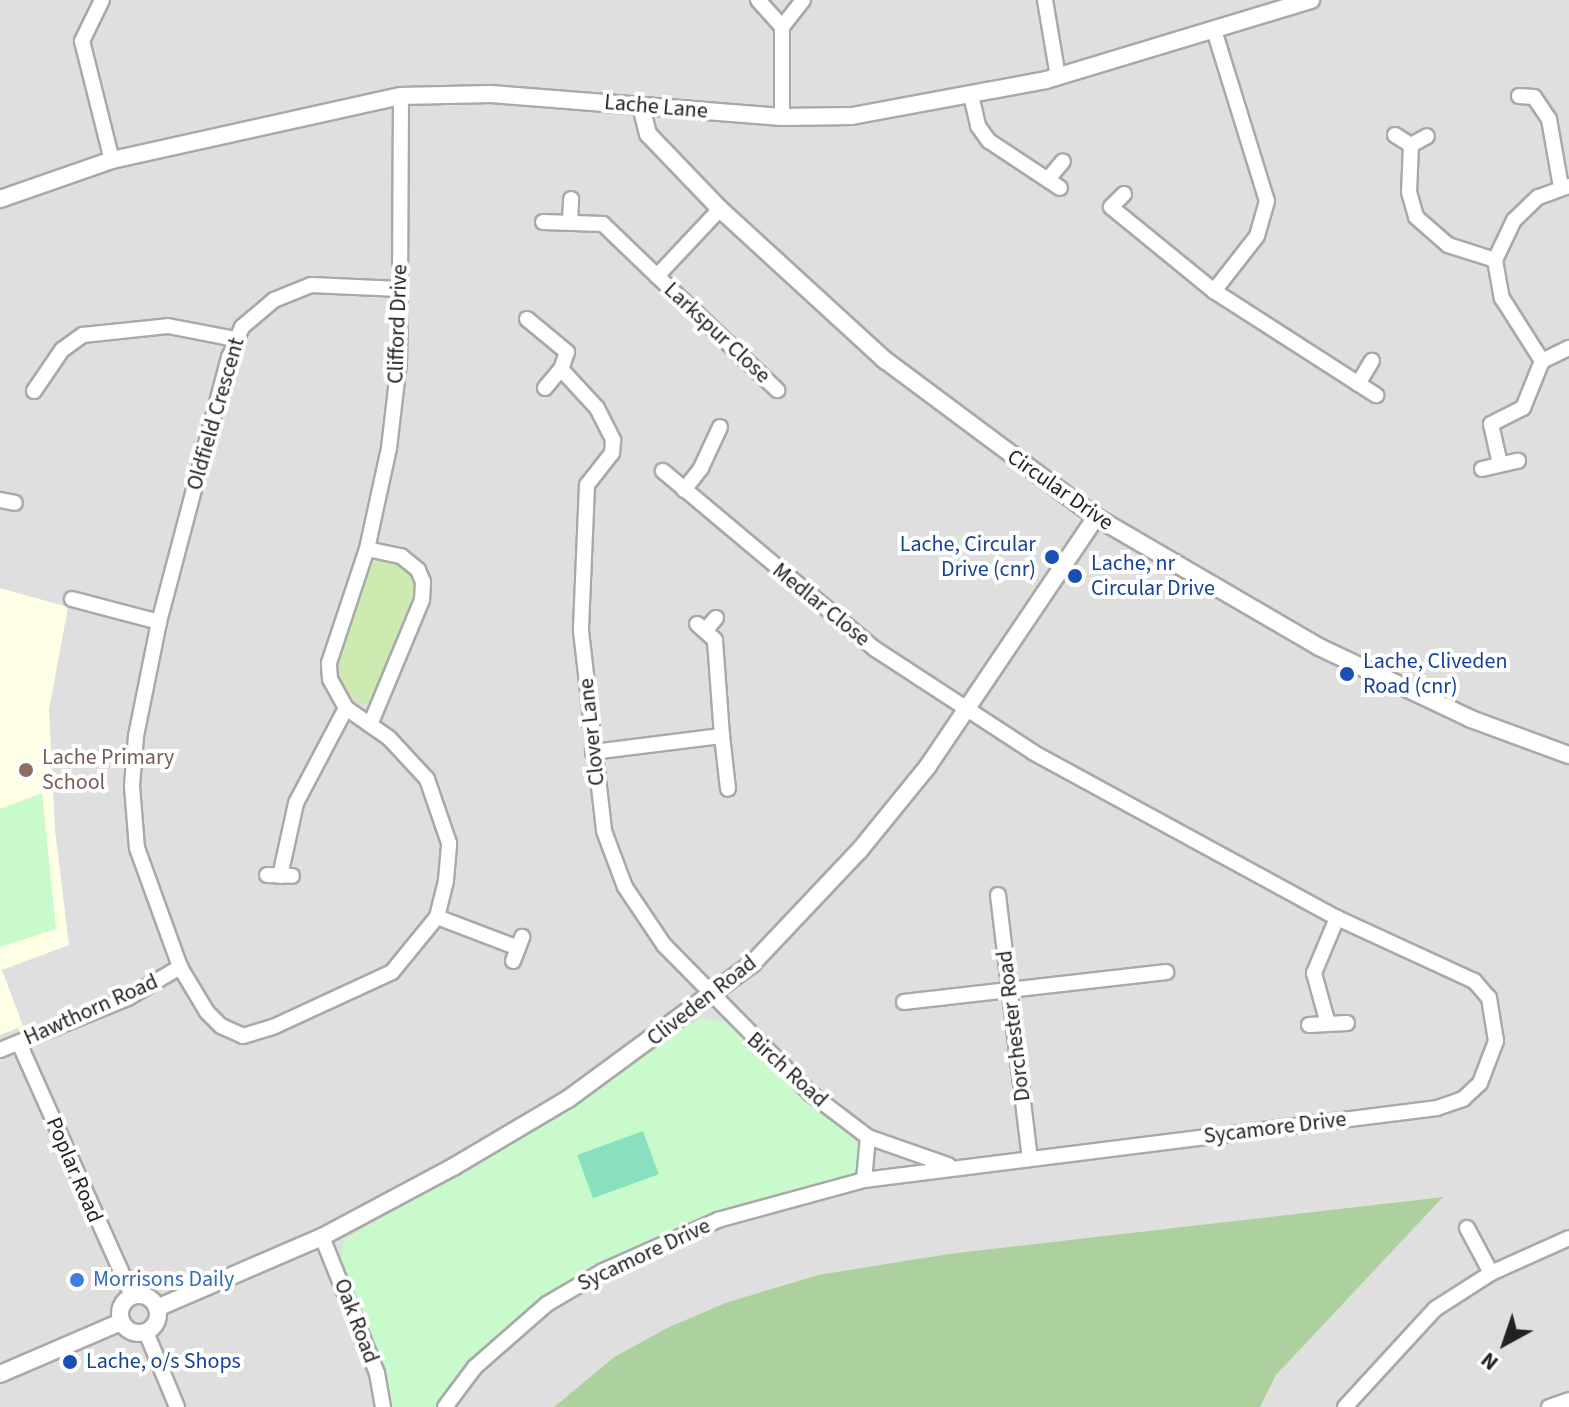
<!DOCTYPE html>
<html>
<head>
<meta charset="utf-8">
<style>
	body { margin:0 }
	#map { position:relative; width:1569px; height:1407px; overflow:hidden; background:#f2efe9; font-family:"Source Sans 3",sans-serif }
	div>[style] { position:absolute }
	.residential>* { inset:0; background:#e0dfdf }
	.education>* { inset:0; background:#ffffe5 }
	.grass>* { inset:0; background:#cdebb0 }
	.forest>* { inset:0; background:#add19e }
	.park>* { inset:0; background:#c8facc }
	.pitch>* { inset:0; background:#88e0be; transform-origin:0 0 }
	.roads { filter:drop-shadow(2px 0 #a9a9a9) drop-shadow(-2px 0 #a9a9a9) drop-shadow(0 2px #a9a9a9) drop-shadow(0 -2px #a9a9a9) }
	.minor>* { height:14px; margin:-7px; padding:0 7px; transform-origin:7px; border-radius:7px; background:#fff }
	.tertiary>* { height:16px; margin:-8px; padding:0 8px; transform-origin:8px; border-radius:8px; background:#fff }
	.tertiary>.ring { margin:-8px; padding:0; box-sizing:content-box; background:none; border:16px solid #fff; border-radius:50% }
	.dots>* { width:22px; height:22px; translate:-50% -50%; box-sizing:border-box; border:4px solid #fff; border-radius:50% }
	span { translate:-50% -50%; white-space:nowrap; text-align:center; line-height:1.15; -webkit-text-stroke:8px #fff; paint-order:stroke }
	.street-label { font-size:22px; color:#222 }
	.transit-label { font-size:22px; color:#164399 }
	.right { translate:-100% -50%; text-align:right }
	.left { translate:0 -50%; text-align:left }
	.education-label { font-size:22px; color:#785e54 }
	.shop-label { font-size:22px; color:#366cbe }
	.north { position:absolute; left:1465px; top:1303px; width:80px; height:80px; -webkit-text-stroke:6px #fff; paint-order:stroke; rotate:220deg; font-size:22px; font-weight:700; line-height:32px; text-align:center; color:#222 }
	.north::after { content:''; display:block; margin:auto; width:28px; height:36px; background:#222; clip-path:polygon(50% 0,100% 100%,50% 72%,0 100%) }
</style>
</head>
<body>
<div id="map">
	<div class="residential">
		<div style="clip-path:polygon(0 0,1569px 0,1569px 1407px,1260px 1407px,1276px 1375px,1441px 1197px,818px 1275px,725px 1303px,667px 1328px,614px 1357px,554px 1407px,0 1407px)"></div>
	</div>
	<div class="education">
		<div style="clip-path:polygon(0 588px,68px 607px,49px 710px,55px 830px,69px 945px,2px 970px,23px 1026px,0 1035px)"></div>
	</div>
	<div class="grass">
		<div style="clip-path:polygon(380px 559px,411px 570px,418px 593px,374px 702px,361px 705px,339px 683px,338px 660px,368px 567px)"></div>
	</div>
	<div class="forest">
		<div style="clip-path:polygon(1443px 1197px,1276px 1375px,1260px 1407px,554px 1407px,614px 1357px,667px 1328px,725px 1303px,818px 1275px,949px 1254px)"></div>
	</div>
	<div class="park">
		<div style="clip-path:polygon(42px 793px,56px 929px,0 947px,0 809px)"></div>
		<div style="clip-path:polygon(701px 1018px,727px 1022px,805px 1098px,853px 1134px,862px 1168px,848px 1176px,722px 1209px,631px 1248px,559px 1288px,514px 1322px,474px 1360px,438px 1407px,389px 1407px,341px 1261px,344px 1240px,531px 1132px)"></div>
	</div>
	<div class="pitch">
		<div style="left:643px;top:1131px;width:46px;height:70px;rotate:70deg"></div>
	</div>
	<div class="roads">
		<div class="minor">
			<div style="left:102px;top:0;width:46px;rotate:116deg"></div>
			<div style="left:82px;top:41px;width:123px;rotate:75.9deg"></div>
			<div style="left:758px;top:0;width:36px;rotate:48deg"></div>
			<div style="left:782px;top:27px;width:90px;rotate:90deg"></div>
			<div style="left:1045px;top:0;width:78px;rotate:80.4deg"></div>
			<div style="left:782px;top:27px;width:34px;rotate:-52deg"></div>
			<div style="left:1214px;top:30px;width:179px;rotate:72.8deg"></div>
			<div style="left:1267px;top:201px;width:36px;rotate:106deg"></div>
			<div style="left:1257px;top:236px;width:70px;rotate:128deg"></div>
			<div style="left:971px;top:95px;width:32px;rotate:77deg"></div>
			<div style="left:978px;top:126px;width:19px;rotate:54deg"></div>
			<div style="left:989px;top:141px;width:85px;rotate:33.5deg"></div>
			<div style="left:1519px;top:96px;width:15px;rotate:4deg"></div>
			<div style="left:1534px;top:97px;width:27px;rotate:56deg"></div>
			<div style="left:1549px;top:119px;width:69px;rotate:80deg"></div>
			<div style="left:1395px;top:135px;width:19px;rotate:32deg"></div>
			<div style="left:1411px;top:145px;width:18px;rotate:-29deg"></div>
			<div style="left:1411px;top:145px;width:47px;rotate:92.4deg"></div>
			<div style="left:1409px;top:192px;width:26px;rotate:74deg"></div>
			<div style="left:1416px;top:217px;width:43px;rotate:41.2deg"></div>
			<div style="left:1448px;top:245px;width:49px;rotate:17.7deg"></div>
			<div style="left:1048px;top:179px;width:23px;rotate:-50deg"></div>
			<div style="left:1569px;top:186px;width:33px;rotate:160deg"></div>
			<div style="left:1538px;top:197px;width:33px;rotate:136deg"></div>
			<div style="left:1514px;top:220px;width:44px;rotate:115.4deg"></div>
			<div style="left:1495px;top:260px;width:39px;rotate:80deg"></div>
			<div style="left:1502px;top:298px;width:75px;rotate:57.6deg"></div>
			<div style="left:1542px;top:361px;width:30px;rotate:-26deg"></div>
			<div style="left:1124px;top:194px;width:18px;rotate:135deg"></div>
			<div style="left:1111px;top:207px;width:133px;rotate:39.2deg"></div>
			<div style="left:1214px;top:291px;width:193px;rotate:32.7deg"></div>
			<div style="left:720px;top:209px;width:92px;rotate:133.2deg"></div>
			<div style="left:657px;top:276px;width:166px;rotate:43.5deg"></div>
			<div style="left:570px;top:221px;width:22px;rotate:-87deg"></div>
			<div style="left:543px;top:222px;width:60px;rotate:1.9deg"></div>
			<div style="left:603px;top:224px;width:75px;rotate:43.9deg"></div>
			<div style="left:400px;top:289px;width:89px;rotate:-177.4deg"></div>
			<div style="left:311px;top:285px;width:40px;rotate:158deg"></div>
			<div style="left:274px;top:300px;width:42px;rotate:139.8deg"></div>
			<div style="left:242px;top:327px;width:33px;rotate:113deg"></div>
			<div style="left:229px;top:357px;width:274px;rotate:104.8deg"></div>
			<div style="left:159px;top:622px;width:116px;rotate:101.4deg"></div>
			<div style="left:136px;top:736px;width:50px;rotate:94.6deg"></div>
			<div style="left:132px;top:786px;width:62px;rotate:85.4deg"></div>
			<div style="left:137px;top:848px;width:127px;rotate:70.1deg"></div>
			<div style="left:180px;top:967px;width:52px;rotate:59deg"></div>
			<div style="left:207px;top:1012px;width:20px;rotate:45deg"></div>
			<div style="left:221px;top:1026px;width:24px;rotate:24deg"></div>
			<div style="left:243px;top:1036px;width:31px;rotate:-17deg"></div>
			<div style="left:273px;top:1027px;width:131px;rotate:-24.8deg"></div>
			<div style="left:392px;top:972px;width:71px;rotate:-50.7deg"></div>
			<div style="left:437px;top:917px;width:38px;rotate:-76deg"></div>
			<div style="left:446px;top:880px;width:37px;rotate:-85deg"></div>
			<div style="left:449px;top:843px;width:68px;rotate:-109deg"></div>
			<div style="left:427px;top:779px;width:56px;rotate:-132.8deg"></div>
			<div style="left:389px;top:738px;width:52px;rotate:-145.1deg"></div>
			<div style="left:346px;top:708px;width:33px;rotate:-119deg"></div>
			<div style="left:330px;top:679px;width:16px;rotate:-94deg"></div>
			<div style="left:329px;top:663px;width:120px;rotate:-71.6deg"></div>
			<div style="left:367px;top:549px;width:103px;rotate:-77.7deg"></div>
			<div style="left:389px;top:448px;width:86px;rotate:-83.3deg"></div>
			<div style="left:399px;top:363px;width:74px;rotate:-89.2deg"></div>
			<div style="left:400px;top:289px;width:193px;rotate:-89.7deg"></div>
			<div style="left:527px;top:319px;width:52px;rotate:39.5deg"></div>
			<div style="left:567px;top:352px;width:18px;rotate:109deg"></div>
			<div style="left:561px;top:369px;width:53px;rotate:47.3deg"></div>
			<div style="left:597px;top:408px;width:36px;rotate:63deg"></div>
			<div style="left:613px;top:440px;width:13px;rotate:94deg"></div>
			<div style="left:612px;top:453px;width:41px;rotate:128deg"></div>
			<div style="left:587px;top:485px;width:146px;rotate:92.4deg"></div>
			<div style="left:581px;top:631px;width:201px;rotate:83.4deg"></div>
			<div style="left:604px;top:831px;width:60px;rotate:69.4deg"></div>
			<div style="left:625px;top:887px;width:70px;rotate:56.1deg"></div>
			<div style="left:664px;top:945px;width:208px;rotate:45.4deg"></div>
			<div style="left:810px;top:1093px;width:73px;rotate:37.2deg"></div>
			<div style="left:868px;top:1137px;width:85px;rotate:19.3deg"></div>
			<div style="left:1358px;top:384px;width:27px;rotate:-59deg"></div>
			<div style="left:545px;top:388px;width:25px;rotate:-50deg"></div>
			<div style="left:34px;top:391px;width:50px;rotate:-55.7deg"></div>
			<div style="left:62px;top:350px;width:26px;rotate:-36deg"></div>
			<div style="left:83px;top:335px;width:85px;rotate:-6deg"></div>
			<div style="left:168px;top:326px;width:68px;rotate:11deg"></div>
			<div style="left:1500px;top:464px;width:41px;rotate:-102.7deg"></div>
			<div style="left:1491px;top:424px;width:36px;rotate:-27deg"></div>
			<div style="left:1523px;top:408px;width:51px;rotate:-68deg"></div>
			<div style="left:1482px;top:469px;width:37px;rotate:-13deg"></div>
			<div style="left:684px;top:490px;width:28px;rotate:-52deg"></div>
			<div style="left:701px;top:468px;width:45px;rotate:-65.1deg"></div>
			<div style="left:0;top:500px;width:15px;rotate:11deg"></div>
			<div style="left:367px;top:549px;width:35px;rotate:12deg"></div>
			<div style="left:401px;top:556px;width:22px;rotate:39deg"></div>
			<div style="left:418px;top:570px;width:13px;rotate:67deg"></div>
			<div style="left:423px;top:582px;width:18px;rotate:93deg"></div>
			<div style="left:422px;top:600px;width:135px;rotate:112.6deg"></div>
			<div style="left:72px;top:599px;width:90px;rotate:14.8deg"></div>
			<div style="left:705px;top:631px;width:17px;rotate:-50deg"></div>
			<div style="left:722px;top:736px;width:53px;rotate:83.5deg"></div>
			<div style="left:593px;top:752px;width:130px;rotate:-7.1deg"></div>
			<div style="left:722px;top:736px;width:96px;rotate:-94.2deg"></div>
			<div style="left:715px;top:640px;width:24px;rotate:-138deg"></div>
			<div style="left:267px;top:875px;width:25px;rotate:2deg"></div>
			<div style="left:280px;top:876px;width:75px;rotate:-77.6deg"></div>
			<div style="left:296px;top:803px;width:107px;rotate:-62.2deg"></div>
			<div style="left:998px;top:895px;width:265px;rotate:83.1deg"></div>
			<div style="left:437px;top:917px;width:87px;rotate:20.9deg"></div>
			<div style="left:513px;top:961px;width:26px;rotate:-69deg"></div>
			<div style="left:904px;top:1002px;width:264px;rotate:-6.5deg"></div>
			<div style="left:1328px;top:1024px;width:53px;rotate:-105.4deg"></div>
			<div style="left:1314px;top:973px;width:60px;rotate:-67.3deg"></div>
			<div style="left:1309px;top:1025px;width:38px;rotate:-3deg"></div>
			<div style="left:19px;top:1043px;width:277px;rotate:65.9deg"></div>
			<div style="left:0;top:1050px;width:138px;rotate:-22.1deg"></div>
			<div style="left:128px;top:998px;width:61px;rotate:-30.8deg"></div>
			<div style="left:864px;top:1180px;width:43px;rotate:-84.7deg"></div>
			<div style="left:1467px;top:1228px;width:51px;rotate:61.9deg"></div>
			<div style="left:322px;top:1237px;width:147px;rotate:68deg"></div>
			<div style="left:377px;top:1373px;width:35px;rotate:80deg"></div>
			<div style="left:146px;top:1332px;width:81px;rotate:67.5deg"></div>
			<div style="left:445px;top:1407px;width:50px;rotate:-53.1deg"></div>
			<div style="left:475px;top:1367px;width:96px;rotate:-41.2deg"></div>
			<div style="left:547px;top:1304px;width:65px;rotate:-30.5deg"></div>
			<div style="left:603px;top:1271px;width:126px;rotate:-23.9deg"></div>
			<div style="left:718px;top:1220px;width:151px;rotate:-15.3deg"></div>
			<div style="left:864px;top:1180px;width:578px;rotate:-7.16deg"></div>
			<div style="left:1437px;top:1108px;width:28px;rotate:-19deg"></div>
			<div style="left:1463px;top:1099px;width:23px;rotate:-43deg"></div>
			<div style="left:1480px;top:1083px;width:45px;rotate:-69.1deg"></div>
			<div style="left:1496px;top:1041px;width:44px;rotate:-99.2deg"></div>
			<div style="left:1489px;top:998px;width:23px;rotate:-131deg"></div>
			<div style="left:1474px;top:981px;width:151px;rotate:-155.3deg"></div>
			<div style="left:1337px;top:918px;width:346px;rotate:-151.4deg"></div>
			<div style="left:1033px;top:752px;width:189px;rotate:-146.9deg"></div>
			<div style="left:875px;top:649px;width:277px;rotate:-140deg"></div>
			<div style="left:1345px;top:1407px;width:133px;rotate:-47.4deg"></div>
			<div style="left:1435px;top:1309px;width:67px;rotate:-32.7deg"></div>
			<div style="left:1491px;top:1273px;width:85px;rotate:-24.2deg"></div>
			<div style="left:1549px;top:1407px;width:21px;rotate:-19deg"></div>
		</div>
		<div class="tertiary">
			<div style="left:641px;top:106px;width:29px;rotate:76deg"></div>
			<div style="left:648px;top:134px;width:104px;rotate:46.2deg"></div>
			<div style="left:720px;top:209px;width:224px;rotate:42.5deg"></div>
			<div style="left:885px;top:360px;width:263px;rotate:36.7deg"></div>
			<div style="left:1096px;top:517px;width:258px;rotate:30.2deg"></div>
			<div style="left:1319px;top:647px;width:168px;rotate:25.3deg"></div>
			<div style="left:1471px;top:719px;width:104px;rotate:20.2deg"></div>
			<div style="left:0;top:199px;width:119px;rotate:-19.2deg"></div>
			<div style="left:112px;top:160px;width:296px;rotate:-12.5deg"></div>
			<div style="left:401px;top:96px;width:90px;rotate:-1.3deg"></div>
			<div style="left:491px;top:94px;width:292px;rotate:4.5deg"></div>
			<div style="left:782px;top:117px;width:70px;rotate:-0.8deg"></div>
			<div style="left:852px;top:116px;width:197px;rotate:-10.5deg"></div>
			<div style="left:1046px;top:80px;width:277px;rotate:-16.8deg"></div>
			<div class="ring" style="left:120px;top:1295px;width:22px;height:22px"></div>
			<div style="left:157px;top:1308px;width:180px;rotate:-23.3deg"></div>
			<div style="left:322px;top:1237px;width:149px;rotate:-28.1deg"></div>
			<div style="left:453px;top:1167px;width:134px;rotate:-30.6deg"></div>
			<div style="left:568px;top:1099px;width:228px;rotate:-36.3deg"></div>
			<div style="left:752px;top:964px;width:156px;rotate:-46.6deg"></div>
			<div style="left:859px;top:851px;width:109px;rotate:-50.9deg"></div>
			<div style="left:928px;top:766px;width:300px;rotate:-56deg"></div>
			<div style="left:0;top:1374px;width:132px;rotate:-23.3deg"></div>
		</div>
	</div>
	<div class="dots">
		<div style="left:1052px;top:557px;background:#1a4fb4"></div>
		<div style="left:1075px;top:576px;background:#1a4fb4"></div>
		<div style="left:1347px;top:674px;background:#1a4fb4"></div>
		<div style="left:26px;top:770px;background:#8d6e63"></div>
		<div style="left:77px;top:1280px;background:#3f7fe0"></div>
		<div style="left:70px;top:1362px;background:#1a4fb4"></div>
	</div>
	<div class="street-label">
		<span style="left:656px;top:107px;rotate:5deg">Lache Lane</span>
		<span style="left:398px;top:324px;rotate:-88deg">Clifford Drive</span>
		<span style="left:717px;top:333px;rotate:43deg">Larkspur Close</span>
		<span style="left:216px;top:414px;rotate:-74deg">Oldfield Crescent</span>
		<span style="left:1060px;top:490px;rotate:35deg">Circular Drive</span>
		<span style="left:821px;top:605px;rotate:39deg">Medlar Close</span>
		<span style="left:592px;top:732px;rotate:-96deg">Clover Lane</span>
		<span style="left:702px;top:1001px;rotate:-38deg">Cliveden Road</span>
		<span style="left:91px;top:1010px;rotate:-24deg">Hawthorn Road</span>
		<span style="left:1014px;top:1026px;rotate:-97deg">Dorchester Road</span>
		<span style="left:787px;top:1070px;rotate:42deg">Birch Road</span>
		<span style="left:1275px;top:1128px;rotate:-7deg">Sycamore Drive</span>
		<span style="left:74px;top:1170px;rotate:67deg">Poplar Road</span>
		<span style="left:644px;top:1255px;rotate:-25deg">Sycamore Drive</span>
		<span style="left:356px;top:1321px;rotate:69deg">Oak Road</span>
	</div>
	<div class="transit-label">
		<span class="right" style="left:1036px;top:557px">Lache, Circular<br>Drive (cnr)</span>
		<span class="left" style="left:1091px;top:576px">Lache, nr<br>Circular Drive</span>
		<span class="left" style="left:1363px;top:674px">Lache, Cliveden<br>Road (cnr)</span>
		<span class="left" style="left:86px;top:1362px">Lache, o/s Shops</span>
	</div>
	<div class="education-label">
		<span class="left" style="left:42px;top:770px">Lache Primary<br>School</span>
	</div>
	<div class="shop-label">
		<span class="left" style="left:93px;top:1280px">Morrisons Daily</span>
	</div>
	<div class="north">N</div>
</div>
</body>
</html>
